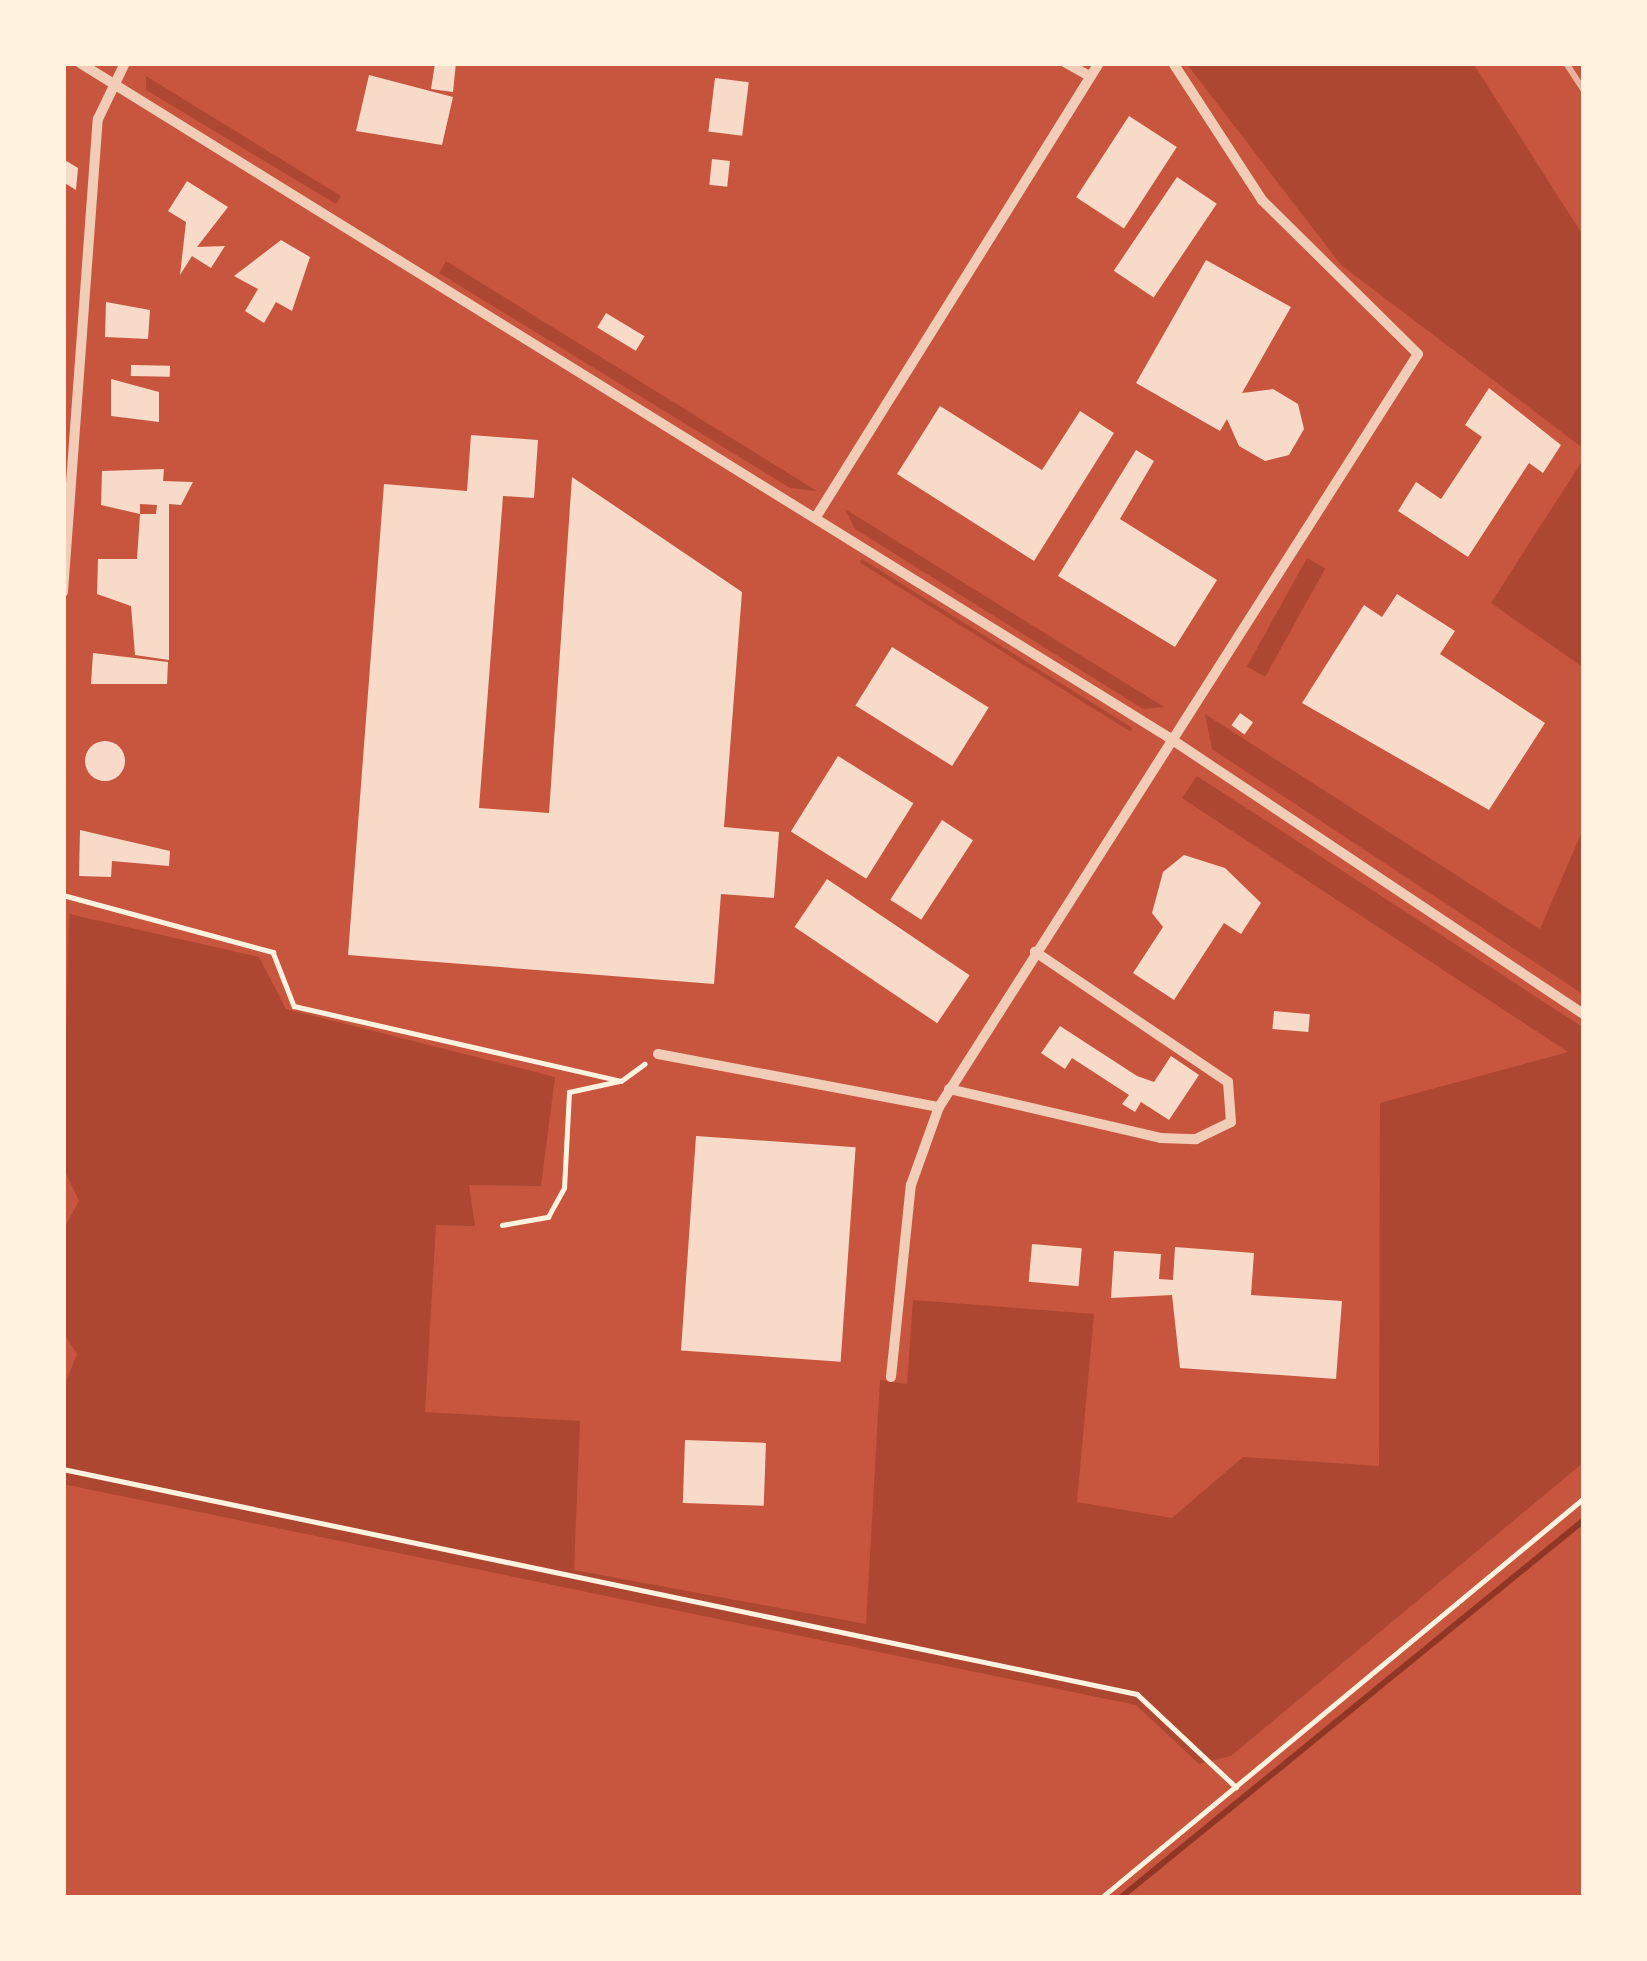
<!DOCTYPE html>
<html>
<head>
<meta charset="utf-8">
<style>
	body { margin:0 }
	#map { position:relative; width:1647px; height:1961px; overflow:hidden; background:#c8553d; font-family:"Titillium Web",sans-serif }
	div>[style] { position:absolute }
	.green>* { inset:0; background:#ae4732; transform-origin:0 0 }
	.stream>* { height:6px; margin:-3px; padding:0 3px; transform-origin:3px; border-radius:3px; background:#8f3625 }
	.building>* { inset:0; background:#f7dbc8; transform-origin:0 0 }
	.round { border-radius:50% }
	.path>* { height:4.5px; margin:-2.25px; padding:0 2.25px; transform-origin:2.25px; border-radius:2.25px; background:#fff3e0 }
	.minor>* { height:10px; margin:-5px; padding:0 5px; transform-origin:5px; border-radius:5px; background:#f1ccb7 }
	.rail>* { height:6px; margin:-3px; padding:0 3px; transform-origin:3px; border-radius:3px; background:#e9b49f }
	span { translate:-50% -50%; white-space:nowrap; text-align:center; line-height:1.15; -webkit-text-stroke:10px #fff3e0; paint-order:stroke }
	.frame { position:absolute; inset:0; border:66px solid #fff3e0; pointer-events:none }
</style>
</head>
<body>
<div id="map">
	<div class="green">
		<div style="clip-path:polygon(1186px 63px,1473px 63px,1584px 237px,1584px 449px,1341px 265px)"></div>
		<div style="clip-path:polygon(146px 76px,341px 196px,336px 204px,146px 90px)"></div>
		<div style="clip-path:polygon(446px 261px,817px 491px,790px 488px,439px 273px)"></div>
		<div style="clip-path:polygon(1584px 458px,1584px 668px,1491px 603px)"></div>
		<div style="clip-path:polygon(845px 509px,1164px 707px,1143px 709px,855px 529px)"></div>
		<div style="left:1307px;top:558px;width:21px;height:124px;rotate:29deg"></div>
		<div style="left:862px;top:559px;width:319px;height:4px;rotate:32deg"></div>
		<div style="clip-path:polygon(1205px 714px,1540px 929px,1584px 827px,1584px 995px,1212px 749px)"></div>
		<div style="clip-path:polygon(1197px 776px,1584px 1028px,1584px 1462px,1231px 1756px,1199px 1764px,1136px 1705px,63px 1484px,63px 1389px,77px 1354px,63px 1332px,63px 1230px,79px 1201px,63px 1167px,69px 914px,259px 957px,286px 1009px,555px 1077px,541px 1186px,469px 1185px,475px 1226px,436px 1225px,425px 1412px,580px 1421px,574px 1570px,866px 1624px,880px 1380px,907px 1384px,913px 1300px,1094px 1314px,1077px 1502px,1172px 1518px,1243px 1457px,1379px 1466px,1380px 1103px,1568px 1052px,1182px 798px)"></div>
	</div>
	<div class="stream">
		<div style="left:1120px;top:1898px;width:598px;rotate:-39.17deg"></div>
	</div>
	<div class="building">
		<div style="clip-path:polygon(435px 63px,456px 63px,453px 92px,431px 89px)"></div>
		<div style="clip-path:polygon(369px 75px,453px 97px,442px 145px,356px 131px)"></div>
		<div style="left:715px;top:78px;width:34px;height:54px;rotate:7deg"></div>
		<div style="left:1129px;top:116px;width:57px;height:97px;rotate:33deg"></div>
		<div style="clip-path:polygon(63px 159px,78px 168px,76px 190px,63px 182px)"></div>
		<div style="left:712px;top:159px;width:18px;height:26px;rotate:6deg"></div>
		<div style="left:1177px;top:177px;width:48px;height:113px;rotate:34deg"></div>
		<div style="clip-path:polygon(187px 181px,228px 207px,197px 247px,225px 246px,211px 268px,192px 256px,180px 275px,186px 222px,168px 211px)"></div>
		<div style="clip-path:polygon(281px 240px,310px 257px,292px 311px,276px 302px,264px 323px,245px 311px,258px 289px,234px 276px)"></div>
		<div style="clip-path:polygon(1206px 260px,1291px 307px,1242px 393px,1273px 389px,1298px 404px,1304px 429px,1289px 455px,1265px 461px,1239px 446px,1227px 419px,1220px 431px,1136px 383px)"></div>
		<div style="clip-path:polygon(106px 302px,150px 310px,148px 339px,105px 337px)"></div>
		<div style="left:606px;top:313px;width:45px;height:17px;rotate:31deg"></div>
		<div style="left:131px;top:365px;width:39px;height:11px;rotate:1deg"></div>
		<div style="clip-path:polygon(111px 379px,159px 392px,159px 422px,111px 416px)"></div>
		<div style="clip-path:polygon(1489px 388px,1561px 445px,1543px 473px,1529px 463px,1468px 557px,1398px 511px,1416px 482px,1441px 499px,1482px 437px,1465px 425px)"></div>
		<div style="clip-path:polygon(940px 406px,1042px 470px,1080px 411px,1114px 433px,1034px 561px,897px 474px)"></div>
		<div style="clip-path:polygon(471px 435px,538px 440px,534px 498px,503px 496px,479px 808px,549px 813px,572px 477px,742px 592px,724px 827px,779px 832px,774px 898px,721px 894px,714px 984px,348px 955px,384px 484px,467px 491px)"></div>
		<div style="clip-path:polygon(1136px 450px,1154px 461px,1120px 519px,1217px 580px,1175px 647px,1058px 576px)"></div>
		<div style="clip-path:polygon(evenodd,164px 469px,163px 481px,193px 482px,181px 505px,169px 504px,169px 660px,135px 655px,131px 606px,97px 594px,98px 559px,137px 559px,140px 514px,101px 505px,102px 471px,164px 469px,140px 504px,157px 505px,156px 514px,140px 514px,140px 504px)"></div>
		<div style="clip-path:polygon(1397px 594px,1455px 631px,1440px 654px,1545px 723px,1489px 810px,1302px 703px,1364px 605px,1382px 617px)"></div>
		<div style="left:892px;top:647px;width:114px;height:69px;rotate:32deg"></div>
		<div style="clip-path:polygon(93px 653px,168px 662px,167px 684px,91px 684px)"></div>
		<div style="left:1240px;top:713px;width:16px;height:15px;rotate:35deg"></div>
		<div class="round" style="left:85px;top:741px;width:40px;height:40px"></div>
		<div style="left:838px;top:756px;width:89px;height:89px;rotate:32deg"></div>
		<div style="left:942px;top:820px;width:37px;height:95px;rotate:33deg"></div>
		<div style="clip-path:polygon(80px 830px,170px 851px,169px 866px,112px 861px,111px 877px,79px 876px)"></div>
		<div style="clip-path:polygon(1184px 855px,1225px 868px,1261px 903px,1241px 934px,1224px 923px,1174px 1000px,1133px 973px,1163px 927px,1152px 913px,1163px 872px)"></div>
		<div style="left:827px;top:879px;width:172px;height:58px;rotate:34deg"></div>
		<div style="left:1274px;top:1011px;width:36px;height:18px;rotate:5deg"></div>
		<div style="clip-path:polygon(1060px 1026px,1137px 1076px,1154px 1082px,1171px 1056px,1199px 1075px,1169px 1120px,1141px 1102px,1135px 1112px,1122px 1104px,1129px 1095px,1072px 1058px,1065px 1069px,1041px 1053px)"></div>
		<div style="left:696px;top:1136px;width:160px;height:215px;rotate:4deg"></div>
		<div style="left:1032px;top:1244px;width:50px;height:38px;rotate:5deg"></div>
		<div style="clip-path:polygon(1175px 1247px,1254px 1253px,1251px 1295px,1342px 1301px,1336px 1379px,1180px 1368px,1172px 1295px,1111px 1298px,1114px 1251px,1161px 1254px,1159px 1279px,1173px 1280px)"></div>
		<div style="left:685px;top:1440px;width:81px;height:63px;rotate:2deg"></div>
	</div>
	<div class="path">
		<div style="left:63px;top:895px;width:218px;rotate:15.2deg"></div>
		<div style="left:273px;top:952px;width:58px;rotate:68.7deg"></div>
		<div style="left:294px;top:1006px;width:335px;rotate:12.9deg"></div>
		<div style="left:621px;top:1081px;width:29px;rotate:-36deg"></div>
		<div style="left:502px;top:1225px;width:47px;rotate:-9.9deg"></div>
		<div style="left:548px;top:1217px;width:33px;rotate:-61deg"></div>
		<div style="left:564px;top:1188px;width:96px;rotate:-87deg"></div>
		<div style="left:569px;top:1092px;width:51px;rotate:-12.4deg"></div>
		<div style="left:63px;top:1469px;width:1097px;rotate:11.83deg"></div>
		<div style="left:1137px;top:1694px;width:136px;rotate:43.2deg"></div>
		<div style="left:1101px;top:1898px;width:627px;rotate:-39.63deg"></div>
	</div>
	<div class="minor">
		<div style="left:80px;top:63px;width:1280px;rotate:31.78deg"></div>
		<div style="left:1168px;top:737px;width:500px;rotate:33.7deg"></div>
		<div style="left:1066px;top:63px;width:26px;rotate:29deg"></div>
		<div style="left:816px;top:517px;width:535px;rotate:-58.06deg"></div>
		<div style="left:63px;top:592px;width:474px;rotate:-85.8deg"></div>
		<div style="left:98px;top:119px;width:62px;rotate:-64.3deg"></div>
		<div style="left:658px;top:1054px;width:286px;rotate:10.7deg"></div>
		<div style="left:949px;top:1089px;width:218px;rotate:13deg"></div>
		<div style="left:1161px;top:1138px;width:35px;rotate:2deg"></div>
		<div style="left:1196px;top:1139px;width:39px;rotate:-26deg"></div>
		<div style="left:1231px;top:1122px;width:40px;rotate:-94.3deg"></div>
		<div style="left:1228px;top:1082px;width:233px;rotate:-146deg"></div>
		<div style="left:891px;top:1377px;width:193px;rotate:-84.1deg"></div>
		<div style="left:911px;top:1185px;width:83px;rotate:-70.3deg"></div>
		<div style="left:939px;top:1107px;width:892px;rotate:-57.54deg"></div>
		<div style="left:1418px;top:354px;width:219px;rotate:-135.4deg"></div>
		<div style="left:1262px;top:200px;width:163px;rotate:-123deg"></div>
	</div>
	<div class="rail">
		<div style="left:1566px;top:63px;width:33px;rotate:57deg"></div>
	</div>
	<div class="frame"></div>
</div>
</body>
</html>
